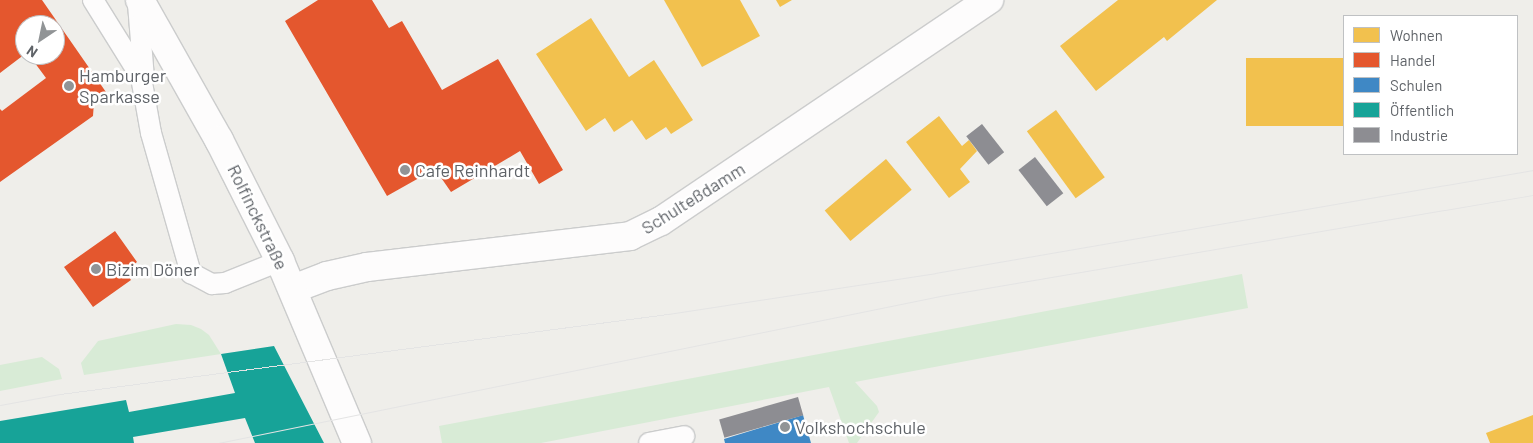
<!DOCTYPE html>
<html>
<head>
<meta charset="utf-8">
<style>
	body { margin:0 }
	#map { position:relative; width:1533px; height:443px; overflow:hidden; background:#efeeea; font-family:Barlow,sans-serif }
	div>[style] { position:absolute }
	.green>* { inset:0; background:#d8ebd6 }
	.homes>* { inset:0; background:#f2c14e; transform-origin:0 0 }
	.shops>* { inset:0; background:#e4572e }
	.schools>* { inset:0; background:#3f88c5 }
	.public>* { inset:0; background:#17a398 }
	.industry>* { inset:0; background:#8d8d92; transform-origin:0 0 }
	.roads { filter:drop-shadow(1px 0 #cbcccc) drop-shadow(-1px 0 #cbcccc) drop-shadow(0 1px #cbcccc) drop-shadow(0 -1px #cbcccc) }
	.lane>* { height:20px; margin:-10px; padding:0 10px; transform-origin:10px; border-radius:10px; background:#fdfcfc }
	.street>* { height:28px; margin:-14px; padding:0 14px; transform-origin:14px; border-radius:14px; background:#fdfcfc }
	.secondary>* { height:28px; margin:-14px; padding:0 14px; transform-origin:14px; border-radius:14px; background:#fdfcfc }
	.tram>* { height:1px; margin:-0.5px; padding:0 0.5px; transform-origin:0.5px; border-radius:0.5px; background:#e4e4e4 }
	.dots>* { width:14px; height:14px; translate:-50% -50%; box-sizing:border-box; border:2px solid #fff; border-radius:50% }
	span { translate:-50% -50%; white-space:nowrap; text-align:center; line-height:1.15; -webkit-text-stroke:5px #fff; paint-order:stroke }
	.poi-label { font-size:18px; color:#5f6368 }
	.left { translate:0 -50%; text-align:left }
	.street-label { font-size:18px; color:#5f6368 }
	.legend { position:absolute; left:1343px; top:15px; width:175px; height:140px; box-sizing:border-box; background:#fff; border:1px solid #bfc1c3; margin:0; padding:6px 9px; list-style:none; font-size:15px; color:#5f6368 }
	.legend li { display:flex; align-items:center; gap:10px; height:25px }
	.legend b { width:25px; border:1px solid #bfc1c3 }
	.north { position:absolute; left:15px; top:15px; width:50px; height:50px; box-sizing:border-box; background:#fff; border:1px solid #bfc1c3; border-radius:50%; rotate:214deg; font-size:14px; font-weight:700; line-height:20px; text-align:center; color:#5f6368 }
	.north::after { content:''; display:block; margin:auto; width:18px; height:22px; background:#919496; clip-path:polygon(50% 0,100% 100%,50% 72%,0 100%) }
</style>
</head>
<body>
<div id="map">
	<div class="green">
		<div style="clip-path:polygon(1242px 274px,1248px 308px,855px 382px,877px 406px,879px 412px,857px 443px,849px 443px,829px 387px,541px 443px,442px 443px,439px 426px)"></div>
		<div style="clip-path:polygon(176px 324px,191px 325px,201px 329px,209px 335px,221px 354px,84px 375px,81px 363px,98px 341px)"></div>
		<div style="clip-path:polygon(42px 357px,59px 369px,62px 379px,0 391px,0 365px)"></div>
	</div>
	<div class="homes">
		<div style="clip-path:polygon(664px 0,740px 0,760px 36px,702px 67px)"></div>
		<div style="clip-path:polygon(776px 0,792px 0,780px 7px)"></div>
		<div style="clip-path:polygon(1118px 0,1217px 0,1167px 41px,1164px 37px,1096px 91px,1060px 46px)"></div>
		<div style="clip-path:polygon(591px 18px,629px 77px,654px 60px,693px 120px,671px 134px,666px 127px,646px 140px,632px 120px,614px 132px,605px 118px,586px 131px,536px 54px)"></div>
		<div style="left:1344px;top:58px;width:68px;height:98px;rotate:90deg"></div>
		<div style="left:1056px;top:110px;width:83px;height:36px;rotate:54deg"></div>
		<div style="clip-path:polygon(939px 116px,962px 146px,969px 140px,977px 151px,960px 169px,970px 182px,949px 198px,906px 142px)"></div>
		<div style="left:886px;top:159px;width:40px;height:80px;rotate:50deg"></div>
		<div style="clip-path:polygon(1533px 415px,1533px 443px,1490px 443px,1486px 433px)"></div>
	</div>
	<div class="shops">
		<div style="clip-path:polygon(0 0,42px 0,108px 95px,105px 102px,94px 102px,93px 116px,0 182px,0 109px,2px 111px,46px 78px,29px 55px,55px 55px,55px 25px,25px 25px,25px 54px,0 73px)"></div>
		<div style="clip-path:polygon(318px 0,372px 0,389px 28px,402px 21px,442px 90px,498px 59px,563px 170px,539px 184px,520px 151px,451px 192px,435px 169px,387px 196px,285px 21px)"></div>
		<div style="clip-path:polygon(115px 231px,137px 262px,125px 271px,131px 280px,93px 307px,64px 267px)"></div>
	</div>
	<div class="schools">
		<div style="clip-path:polygon(803px 415px,811px 443px,725px 443px,724px 439px)"></div>
	</div>
	<div class="public">
		<div style="clip-path:polygon(274px 346px,324px 443px,255px 443px,245px 418px,133px 437px,134px 443px,0 443px,0 421px,126px 400px,129px 412px,235px 393px,221px 354px)"></div>
	</div>
	<div class="industry">
		<div style="left:982px;top:124px;width:36px;height:20px;rotate:52deg"></div>
		<div style="left:1035px;top:157px;width:46px;height:21px;rotate:52deg"></div>
		<div style="left:798px;top:397px;width:19px;height:82px;rotate:74deg"></div>
	</div>
	<div class="roads">
		<div class="lane">
			<div style="left:93px;top:0;width:91px;rotate:58.1deg"></div>
			<div style="left:141px;top:77px;width:57px;rotate:79.9deg"></div>
			<div style="left:151px;top:133px;width:146px;rotate:74.1deg"></div>
			<div style="left:191px;top:273px;width:24px;rotate:28deg"></div>
			<div style="left:212px;top:284px;width:13px;rotate:-4deg"></div>
			<div style="left:225px;top:283px;width:59px;rotate:-21.8deg"></div>
			<div style="left:138px;top:4px;width:74px;rotate:85.4deg"></div>
			<div style="left:649px;top:443px;width:36px;rotate:-11deg"></div>
		</div>
		<div class="street">
			<div style="left:293px;top:289px;width:36px;rotate:-21deg"></div>
			<div style="left:327px;top:276px;width:41px;rotate:-12.7deg"></div>
			<div style="left:367px;top:267px;width:265px;rotate:-6.7deg"></div>
			<div style="left:630px;top:236px;width:34px;rotate:-26deg"></div>
			<div style="left:661px;top:221px;width:396px;rotate:-34deg"></div>
		</div>
		<div class="secondary">
			<div style="left:140px;top:0;width:161px;rotate:60.6deg"></div>
			<div style="left:219px;top:140px;width:136px;rotate:63.2deg"></div>
			<div style="left:280px;top:261px;width:198px;rotate:67.1deg"></div>
		</div>
	</div>
	<div class="tram">
		<div style="left:0;top:405px;width:61px;rotate:-10.4deg"></div>
		<div style="left:60px;top:394px;width:613px;rotate:-7.5deg"></div>
		<div style="left:668px;top:314px;width:270px;rotate:-8.7deg"></div>
		<div style="left:935px;top:273px;width:607px;rotate:-9.77deg"></div>
		<div style="left:218px;top:443px;width:737px;rotate:-11.51deg"></div>
		<div style="left:940px;top:296px;width:602px;rotate:-9.67deg"></div>
	</div>
	<div class="dots">
		<div style="left:69px;top:86px;background:#919496"></div>
		<div style="left:405px;top:170px;background:#919496"></div>
		<div style="left:96px;top:269px;background:#919496"></div>
		<div style="left:785px;top:427px;background:#919496"></div>
	</div>
	<div class="poi-label">
		<span class="left" style="left:79px;top:86px">Hamburger<br>Sparkasse</span>
		<span class="left" style="left:415px;top:170px">Cafe Reinhardt</span>
		<span class="left" style="left:106px;top:269px">Bizim Döner</span>
		<span class="left" style="left:795px;top:427px">Volkshochschule</span>
	</div>
	<div class="street-label">
		<span style="left:693px;top:198px;rotate:-32deg">Schulteßdamm</span>
		<span style="left:258px;top:217px;rotate:64deg">Rolfinckstraße</span>
	</div>
	<ul class="legend">
	<li><b style="height:14px;background:#f2c14e"></b>Wohnen</li>
	<li><b style="height:14px;background:#e4572e"></b>Handel</li>
	<li><b style="height:14px;background:#3f88c5"></b>Schulen</li>
	<li><b style="height:14px;background:#17a398"></b>Öffentlich</li>
	<li><b style="height:14px;background:#8d8d92"></b>Industrie</li>
	</ul>
	<div class="north">N</div>
</div>
</body>
</html>
